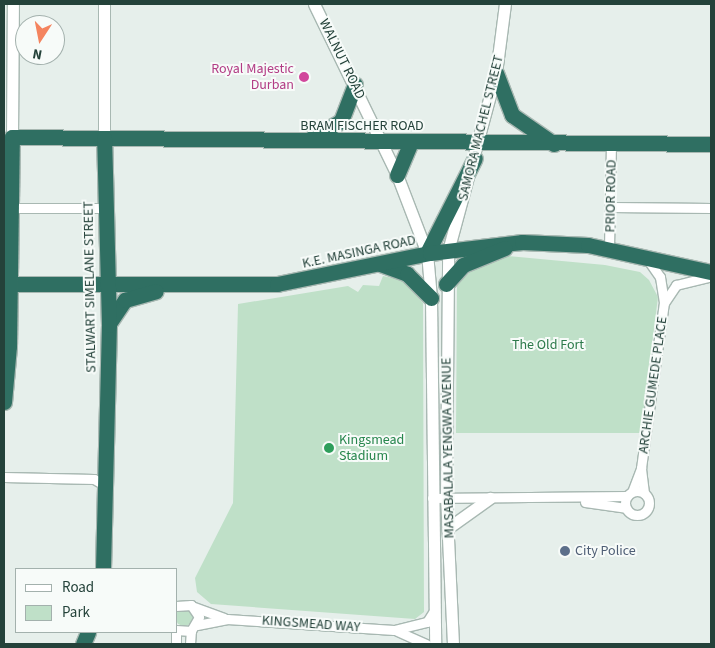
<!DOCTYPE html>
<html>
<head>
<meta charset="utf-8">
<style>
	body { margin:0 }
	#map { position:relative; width:715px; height:648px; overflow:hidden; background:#e6efeb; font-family:"Source Sans 3",sans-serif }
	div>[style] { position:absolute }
	.green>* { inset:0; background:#bfe0c8 }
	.round { border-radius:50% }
	.roads { filter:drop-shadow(1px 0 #a8b8b2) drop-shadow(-1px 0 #a8b8b2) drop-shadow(0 1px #a8b8b2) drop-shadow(0 -1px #a8b8b2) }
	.street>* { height:9px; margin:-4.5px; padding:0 4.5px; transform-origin:4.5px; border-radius:4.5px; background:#fff }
	.street>.ring { margin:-4.5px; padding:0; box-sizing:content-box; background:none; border:9px solid #fff; border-radius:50% }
	.secondary>* { height:11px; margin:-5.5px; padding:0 5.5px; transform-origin:5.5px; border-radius:5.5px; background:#fff }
	.highway>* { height:15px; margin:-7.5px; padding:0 7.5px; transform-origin:7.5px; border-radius:7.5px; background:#2f6f62 }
	.dots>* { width:14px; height:14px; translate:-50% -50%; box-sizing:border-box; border:2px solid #f7fbf9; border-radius:50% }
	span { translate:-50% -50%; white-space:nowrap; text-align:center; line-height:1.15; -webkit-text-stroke:4px #f7fbf9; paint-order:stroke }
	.street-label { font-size:14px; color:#24423a }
	.hotel-label { font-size:14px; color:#b23c85 }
	.right { translate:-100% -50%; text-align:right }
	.park-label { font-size:14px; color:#2d7a4b }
	.leisure-label { font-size:14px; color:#27864d }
	.left { translate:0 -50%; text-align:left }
	.service-label { font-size:14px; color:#4e5e75 }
	.frame { position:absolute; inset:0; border:5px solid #24423a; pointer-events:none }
	.legend { position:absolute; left:15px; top:568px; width:162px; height:65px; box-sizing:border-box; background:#f7fbf9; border:1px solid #a3b1ad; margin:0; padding:6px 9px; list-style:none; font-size:15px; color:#24423a }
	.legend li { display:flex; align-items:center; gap:10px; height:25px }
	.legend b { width:25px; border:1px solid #a3b1ad }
	.north { position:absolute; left:15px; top:15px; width:50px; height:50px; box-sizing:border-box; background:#f7fbf9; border:1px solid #a3b1ad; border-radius:50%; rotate:191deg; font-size:14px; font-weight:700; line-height:20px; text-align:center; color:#24423a }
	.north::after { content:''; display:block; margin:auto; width:18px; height:22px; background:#f4845f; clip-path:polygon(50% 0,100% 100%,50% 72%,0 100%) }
</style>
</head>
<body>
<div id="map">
	<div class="green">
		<div style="clip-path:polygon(507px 256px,605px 265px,640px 272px,649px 280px,658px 297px,641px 433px,456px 433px,457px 285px,470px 272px,469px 264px)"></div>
		<div style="clip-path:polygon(383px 276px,403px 280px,423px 303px,424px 612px,415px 619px,211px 604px,197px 592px,195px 578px,233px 503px,238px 304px,348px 286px,358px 292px,363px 285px,379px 286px)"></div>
		<div class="round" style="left:175px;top:608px;width:18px;height:18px"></div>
	</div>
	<div class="roads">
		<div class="street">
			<div style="left:611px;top:207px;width:100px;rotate:0.6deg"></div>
			<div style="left:11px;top:208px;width:94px"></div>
			<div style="left:609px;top:248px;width:105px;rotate:-88.9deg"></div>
			<div style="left:648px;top:260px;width:21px;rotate:55deg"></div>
			<div style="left:660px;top:277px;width:25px;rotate:81deg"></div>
			<div style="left:4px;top:477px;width:90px;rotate:1.3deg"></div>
			<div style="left:94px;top:479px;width:14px;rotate:30deg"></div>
			<div class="ring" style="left:625px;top:491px;width:15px;height:15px"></div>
			<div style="left:632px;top:492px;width:26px;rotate:-69deg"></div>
			<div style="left:644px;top:493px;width:25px;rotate:-97deg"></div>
			<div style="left:641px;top:468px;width:167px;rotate:-82.1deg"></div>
			<div style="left:664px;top:303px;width:22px;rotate:-56deg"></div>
			<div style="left:676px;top:285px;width:36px;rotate:-14deg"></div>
			<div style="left:432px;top:498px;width:195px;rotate:-0.6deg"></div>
			<div style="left:585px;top:502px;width:41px;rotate:8.3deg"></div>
			<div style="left:176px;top:606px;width:15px;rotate:-4deg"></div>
			<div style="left:191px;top:605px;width:14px;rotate:56deg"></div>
			<div style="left:199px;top:617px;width:16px;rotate:120deg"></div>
			<div style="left:191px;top:631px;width:15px;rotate:-176deg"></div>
			<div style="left:194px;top:607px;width:32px;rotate:20deg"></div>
			<div style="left:197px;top:625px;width:31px;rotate:-11deg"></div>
			<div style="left:227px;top:619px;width:167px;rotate:3.8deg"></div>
			<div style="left:394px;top:630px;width:34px;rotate:-14deg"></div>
			<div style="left:427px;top:622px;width:15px;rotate:-58deg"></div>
			<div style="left:397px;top:631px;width:32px;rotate:24deg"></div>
			<div style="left:176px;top:632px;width:12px;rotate:90deg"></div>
			<div style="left:190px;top:644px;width:13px;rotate:-86deg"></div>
		</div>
		<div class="secondary">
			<div style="left:314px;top:4px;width:190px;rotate:64.1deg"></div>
			<div style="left:397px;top:175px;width:84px;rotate:69deg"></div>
			<div style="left:427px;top:253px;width:45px;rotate:84.9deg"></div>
			<div style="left:431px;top:298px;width:346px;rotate:89.3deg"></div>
			<div style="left:12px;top:137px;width:133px;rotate:-89.6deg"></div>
			<div style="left:104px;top:138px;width:134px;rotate:-90deg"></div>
			<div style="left:448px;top:528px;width:52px;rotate:-35.5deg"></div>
			<div style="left:453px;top:644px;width:146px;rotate:-92.7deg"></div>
			<div style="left:446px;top:498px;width:247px;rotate:-89.5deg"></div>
			<div style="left:448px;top:251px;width:184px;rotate:-74.9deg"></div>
			<div style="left:496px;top:73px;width:70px;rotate:-82.6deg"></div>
		</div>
		<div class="highway">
			<div style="left:496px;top:73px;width:45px;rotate:69.1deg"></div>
			<div style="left:512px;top:115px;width:51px;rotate:34.6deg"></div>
			<div style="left:310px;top:139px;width:36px;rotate:-30deg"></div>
			<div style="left:341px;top:121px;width:39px;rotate:-69deg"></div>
			<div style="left:397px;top:175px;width:36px;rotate:-67deg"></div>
			<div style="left:427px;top:253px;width:106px;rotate:-63.2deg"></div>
			<div style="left:380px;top:264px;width:29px;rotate:20deg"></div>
			<div style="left:407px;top:274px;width:34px;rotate:45deg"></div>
			<div style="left:11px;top:284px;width:266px"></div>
			<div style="left:277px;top:284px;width:156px;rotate:-11.5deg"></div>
			<div style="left:430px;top:253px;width:93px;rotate:-6.8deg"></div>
			<div style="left:522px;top:242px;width:66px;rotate:2.6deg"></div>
			<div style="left:588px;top:245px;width:126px;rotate:12.4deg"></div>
			<div style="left:446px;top:284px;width:25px;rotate:-48deg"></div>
			<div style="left:463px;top:265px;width:45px;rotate:-22deg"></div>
			<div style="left:110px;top:322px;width:27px;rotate:-56deg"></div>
			<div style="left:125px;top:300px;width:32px;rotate:-16deg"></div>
			<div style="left:4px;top:402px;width:56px;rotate:-84.9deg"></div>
			<div style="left:9px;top:346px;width:209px;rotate:-89.2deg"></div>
			<div style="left:12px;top:137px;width:699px;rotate:0.57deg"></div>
			<div style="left:103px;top:569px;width:244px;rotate:-88.6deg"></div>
			<div style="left:109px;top:325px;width:187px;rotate:-91.5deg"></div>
			<div style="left:83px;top:644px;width:13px;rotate:-67deg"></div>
		</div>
	</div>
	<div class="dots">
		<div style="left:304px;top:77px;background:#d1479c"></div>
		<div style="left:329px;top:448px;background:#2e9e5b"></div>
		<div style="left:565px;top:551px;background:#5c6f8a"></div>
	</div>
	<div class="street-label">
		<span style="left:342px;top:59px;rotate:64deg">WALNUT ROAD</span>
		<span style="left:362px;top:126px">BRAM FISCHER ROAD</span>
		<span style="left:481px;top:128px;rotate:-76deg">SAMORA MACHEL STREET</span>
		<span style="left:611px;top:196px;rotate:-89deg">PRIOR ROAD</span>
		<span style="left:359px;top:252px;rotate:-12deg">K.E. MASINGA ROAD</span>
		<span style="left:90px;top:287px;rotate:-91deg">STALWART SIMELANE STREET</span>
		<span style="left:653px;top:385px;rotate:-82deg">ARCHIE GUMEDE PLACE</span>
		<span style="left:448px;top:448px;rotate:-91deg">MASABALALA YENGWA AVENUE</span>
		<span style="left:311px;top:624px;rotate:4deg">KINGSMEAD WAY</span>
	</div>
	<div class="hotel-label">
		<span class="right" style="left:294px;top:77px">Royal Majestic<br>Durban</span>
	</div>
	<div class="park-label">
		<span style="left:548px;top:345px">The Old Fort</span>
	</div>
	<div class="leisure-label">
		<span class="left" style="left:339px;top:448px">Kingsmead<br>Stadium</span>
	</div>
	<div class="service-label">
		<span class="left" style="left:575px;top:551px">City Police</span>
	</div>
	<div class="frame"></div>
	<ul class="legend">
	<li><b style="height:6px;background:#fff"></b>Road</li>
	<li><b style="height:14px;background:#bfe0c8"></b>Park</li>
	</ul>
	<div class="north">N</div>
</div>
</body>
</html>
